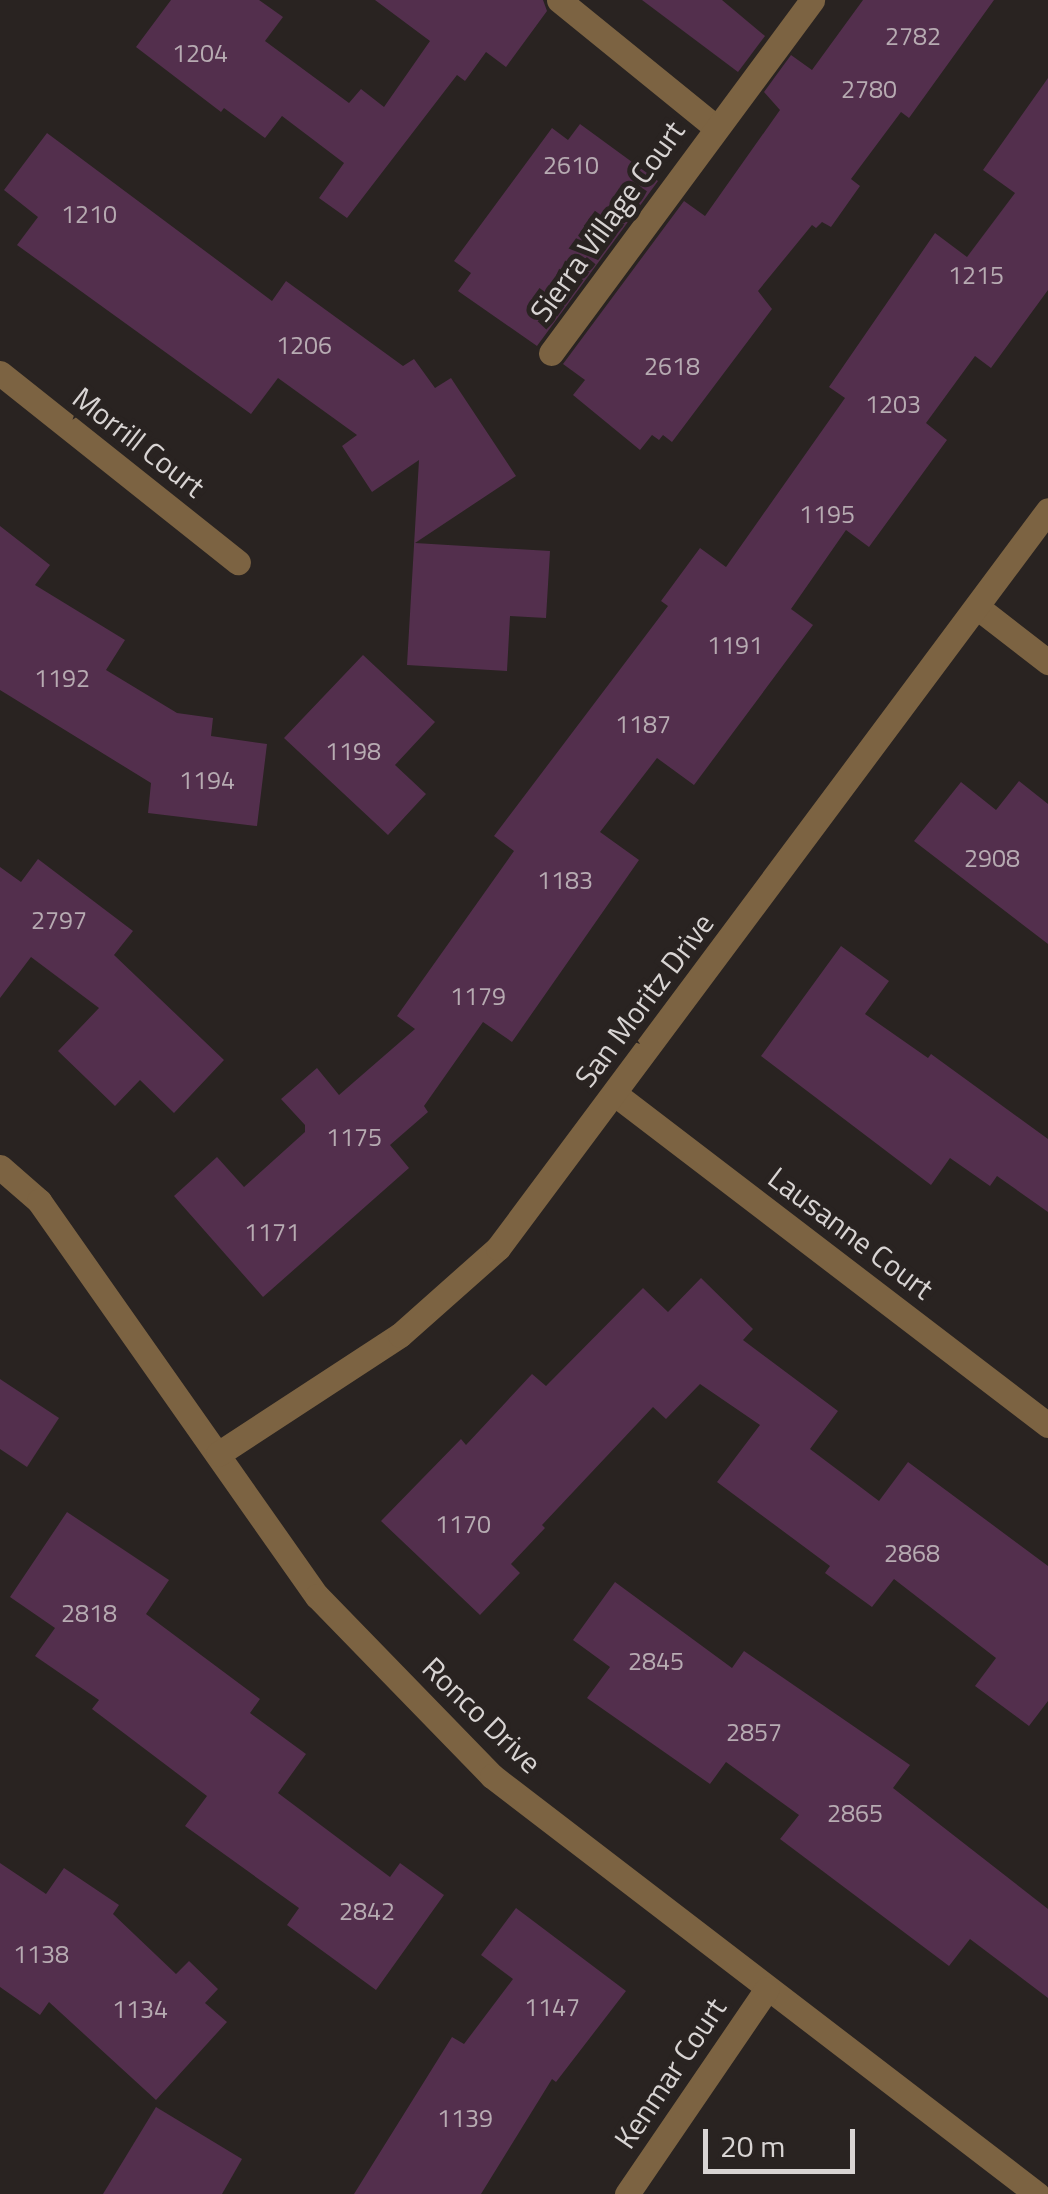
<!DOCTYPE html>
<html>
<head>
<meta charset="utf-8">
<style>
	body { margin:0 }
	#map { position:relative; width:1048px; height:2194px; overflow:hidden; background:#292321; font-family:"Titillium Web",sans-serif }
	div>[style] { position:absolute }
	.building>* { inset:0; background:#532f4d }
	.minor>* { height:25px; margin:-12.5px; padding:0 12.5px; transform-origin:12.5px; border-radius:12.5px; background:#7c6342 }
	span { translate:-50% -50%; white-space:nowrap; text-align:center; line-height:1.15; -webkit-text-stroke:10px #292321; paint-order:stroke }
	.number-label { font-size:25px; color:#b7abb2 }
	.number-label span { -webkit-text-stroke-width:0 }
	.street-label { font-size:30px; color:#d8d4d3 }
	.scale { position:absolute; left:703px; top:2129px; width:152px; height:45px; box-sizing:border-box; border:5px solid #d8d4d3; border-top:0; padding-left:12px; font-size:30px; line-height:35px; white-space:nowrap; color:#d8d4d3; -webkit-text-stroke:8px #292321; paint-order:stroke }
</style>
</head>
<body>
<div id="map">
	<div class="building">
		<div style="clip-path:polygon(171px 0,259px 0,283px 17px,265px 41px,349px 103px,361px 89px,384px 107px,430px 41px,375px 0,543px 0,547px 11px,506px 67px,486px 52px,465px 81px,457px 75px,347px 218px,319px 198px,344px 163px,282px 116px,265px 138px,224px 108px,221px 112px,136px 47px)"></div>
		<div style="clip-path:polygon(642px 0,722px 0,765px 36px,738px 72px)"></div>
		<div style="clip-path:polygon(863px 0,994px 0,909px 118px,901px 112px,851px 179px,860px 186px,831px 227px,822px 222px,816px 228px,812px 225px,758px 291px,772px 309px,672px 442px,663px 435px,659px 440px,652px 435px,640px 450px,573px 395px,585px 380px,563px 364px,684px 201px,705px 216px,780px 110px,764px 92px,791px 55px,812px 70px)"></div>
		<div style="clip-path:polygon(1048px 78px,1048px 290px,991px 368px,975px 356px,926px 423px,947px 440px,869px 547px,846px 530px,791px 609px,813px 625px,694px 785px,657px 758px,600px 832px,639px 860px,512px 1042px,483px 1022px,424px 1106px,428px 1112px,390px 1145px,409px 1168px,263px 1297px,174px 1196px,217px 1157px,244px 1187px,305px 1132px,305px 1125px,281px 1099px,317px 1068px,339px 1095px,415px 1029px,397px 1016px,514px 851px,494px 836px,668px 606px,661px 601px,700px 548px,726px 567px,845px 398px,829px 387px,935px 233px,967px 257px,1015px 193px,983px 170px)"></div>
		<div style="clip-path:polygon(580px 124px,658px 181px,537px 346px,458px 291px,471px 273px,454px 261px,552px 128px,568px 140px)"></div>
		<div style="clip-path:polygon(47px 133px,272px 301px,286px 281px,403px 366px,414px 359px,435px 388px,451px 378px,516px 476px,415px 543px,550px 551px,546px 618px,510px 616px,507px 671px,407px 665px,419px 460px,372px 492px,342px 446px,357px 435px,278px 378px,251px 414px,17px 245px,38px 217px,4px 190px)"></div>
		<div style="clip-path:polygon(0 526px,50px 565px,35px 585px,125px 640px,106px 670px,177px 713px,213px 718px,211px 736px,267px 744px,257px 826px,148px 813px,151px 783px,0 690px)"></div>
		<div style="clip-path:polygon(363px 655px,435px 722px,395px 765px,426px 794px,388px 835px,284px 738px)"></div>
		<div style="clip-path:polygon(1019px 781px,1048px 804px,1048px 944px,914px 841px,961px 782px,996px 810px)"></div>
		<div style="clip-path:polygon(38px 859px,133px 931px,114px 955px,224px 1060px,174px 1113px,140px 1080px,115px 1106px,58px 1051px,99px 1008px,31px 957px,0 998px,0 867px,21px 882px)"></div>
		<div style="clip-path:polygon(841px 946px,889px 981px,865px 1014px,928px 1058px,931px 1054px,1048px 1139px,1048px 1212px,997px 1176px,990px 1186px,950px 1158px,931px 1185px,761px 1056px)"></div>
		<div style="clip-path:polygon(701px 1278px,753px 1329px,743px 1340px,838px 1411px,810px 1449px,879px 1501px,908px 1462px,1048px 1566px,1048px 1701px,1029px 1726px,975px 1686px,996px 1658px,894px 1579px,872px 1607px,825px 1573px,830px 1566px,717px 1482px,760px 1425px,700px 1384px,666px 1419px,653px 1407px,542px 1525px,545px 1528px,511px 1564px,520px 1573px,480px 1615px,381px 1521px,461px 1439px,466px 1445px,532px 1374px,546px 1386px,643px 1288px,668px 1312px)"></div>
		<div style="clip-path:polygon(0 1379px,59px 1418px,27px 1467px,0 1449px)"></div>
		<div style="clip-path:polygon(67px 1512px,169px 1580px,146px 1614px,260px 1699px,250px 1713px,306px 1754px,278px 1793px,390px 1877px,400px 1863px,444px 1895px,376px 1990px,287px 1925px,299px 1908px,185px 1826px,207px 1796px,92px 1709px,99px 1700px,35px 1656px,55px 1628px,10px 1597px)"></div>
		<div style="clip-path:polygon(615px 1582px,732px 1668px,744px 1651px,910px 1765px,893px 1788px,1048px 1909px,1048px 1998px,970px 1939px,949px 1966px,780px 1839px,799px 1815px,726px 1762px,710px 1784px,587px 1698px,610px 1667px,573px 1640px)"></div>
		<div style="clip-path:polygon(0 1863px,46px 1894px,64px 1868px,119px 1905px,113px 1914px,176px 1974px,189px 1961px,218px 1989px,205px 2003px,227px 2022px,156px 2100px,49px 2002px,40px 2015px,0 1987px)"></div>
		<div style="clip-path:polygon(516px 1908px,626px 1991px,556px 2082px,552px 2079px,481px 2194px,354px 2194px,452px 2037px,464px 2044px,513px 1979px,481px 1955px)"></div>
		<div style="clip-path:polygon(156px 2107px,242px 2159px,222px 2194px,103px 2194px)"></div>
	</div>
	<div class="minor">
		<div style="left:559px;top:0;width:201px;rotate:39.1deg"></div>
		<div style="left:551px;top:353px;width:439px;rotate:-53.5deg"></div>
		<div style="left:0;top:373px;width:304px;rotate:38.5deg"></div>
		<div style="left:977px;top:607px;width:90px;rotate:37.8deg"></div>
		<div style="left:615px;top:1094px;width:545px;rotate:37.4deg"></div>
		<div style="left:0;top:1167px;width:52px;rotate:41.1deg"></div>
		<div style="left:39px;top:1201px;width:483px;rotate:54.9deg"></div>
		<div style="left:317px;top:1596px;width:251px;rotate:45.8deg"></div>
		<div style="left:492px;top:1776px;width:687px;rotate:37.49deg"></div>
		<div style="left:218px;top:1454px;width:217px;rotate:-33.2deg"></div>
		<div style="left:400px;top:1335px;width:131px;rotate:-41.6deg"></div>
		<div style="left:498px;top:1248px;width:920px;rotate:-53.3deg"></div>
		<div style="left:627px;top:2194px;width:248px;rotate:-55.7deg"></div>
	</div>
	<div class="number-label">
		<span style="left:913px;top:36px">2782</span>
		<span style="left:200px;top:53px">1204</span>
		<span style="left:869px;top:89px">2780</span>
		<span style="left:571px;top:165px">2610</span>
		<span style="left:89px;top:214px">1210</span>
		<span style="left:976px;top:275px">1215</span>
		<span style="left:304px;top:345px">1206</span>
		<span style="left:672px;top:366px">2618</span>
		<span style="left:893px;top:404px">1203</span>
		<span style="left:827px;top:514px">1195</span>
		<span style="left:735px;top:645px">1191</span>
		<span style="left:62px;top:678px">1192</span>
		<span style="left:643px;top:724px">1187</span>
		<span style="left:353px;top:751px">1198</span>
		<span style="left:207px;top:780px">1194</span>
		<span style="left:992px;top:858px">2908</span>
		<span style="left:565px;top:880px">1183</span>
		<span style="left:59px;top:920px">2797</span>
		<span style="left:478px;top:996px">1179</span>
		<span style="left:354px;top:1137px">1175</span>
		<span style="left:272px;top:1232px">1171</span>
		<span style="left:463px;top:1524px">1170</span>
		<span style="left:912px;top:1553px">2868</span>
		<span style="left:89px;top:1613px">2818</span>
		<span style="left:656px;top:1661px">2845</span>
		<span style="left:754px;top:1732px">2857</span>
		<span style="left:855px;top:1813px">2865</span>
		<span style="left:367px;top:1911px">2842</span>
		<span style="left:41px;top:1954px">1138</span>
		<span style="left:552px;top:2007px">1147</span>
		<span style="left:140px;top:2009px">1134</span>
		<span style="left:465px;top:2118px">1139</span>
	</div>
	<div class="street-label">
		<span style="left:607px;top:221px;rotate:-54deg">Sierra Village Court</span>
		<span style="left:139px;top:442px;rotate:38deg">Morrill Court</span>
		<span style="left:644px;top:1000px;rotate:-53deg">San Moritz Drive</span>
		<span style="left:851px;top:1233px;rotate:37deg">Lausanne Court</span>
		<span style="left:482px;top:1715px;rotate:44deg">Ronco Drive</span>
		<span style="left:670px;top:2073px;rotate:-56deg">Kenmar Court</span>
	</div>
	<div class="scale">20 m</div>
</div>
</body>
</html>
